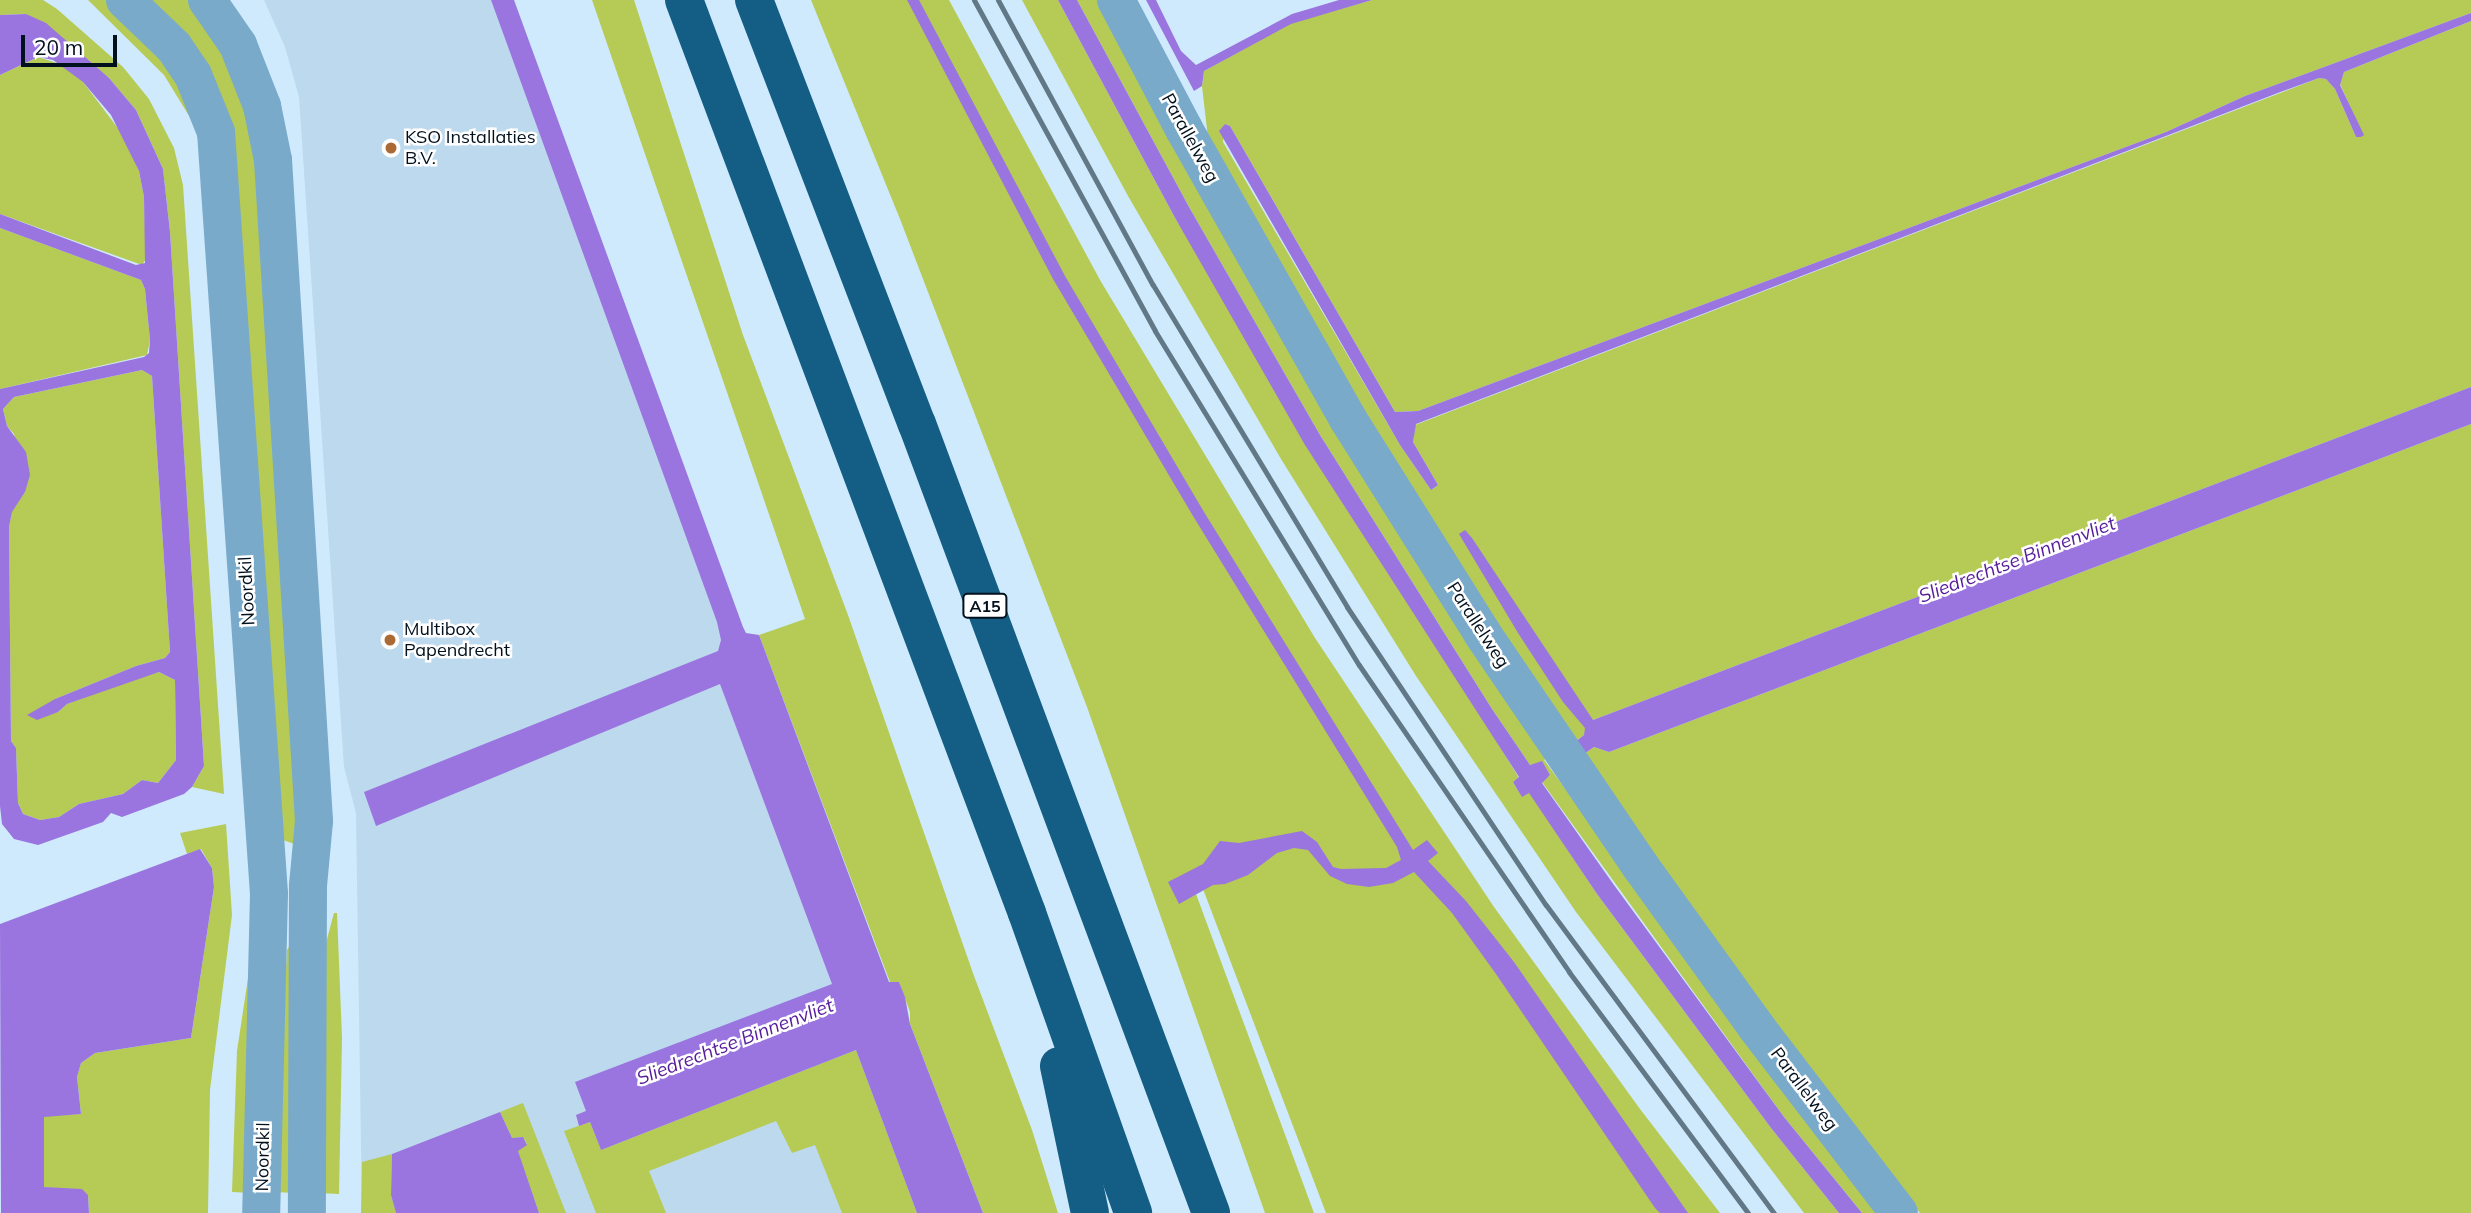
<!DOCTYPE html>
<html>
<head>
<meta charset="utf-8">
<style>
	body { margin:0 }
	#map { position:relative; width:2471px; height:1213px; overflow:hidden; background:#cfeafc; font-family:Mulish,sans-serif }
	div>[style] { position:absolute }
	.built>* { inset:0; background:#bcd9ed }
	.green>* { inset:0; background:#b6ca56 }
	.water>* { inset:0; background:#9a75df }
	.minor>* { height:38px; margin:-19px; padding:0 19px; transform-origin:19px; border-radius:19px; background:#79aaca }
	.highway>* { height:38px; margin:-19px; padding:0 19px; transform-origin:19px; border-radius:19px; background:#145e86 }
	.rail>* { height:5px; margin:-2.5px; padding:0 2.5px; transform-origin:2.5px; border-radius:2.5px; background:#627887 }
	.dots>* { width:19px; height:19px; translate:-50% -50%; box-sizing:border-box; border:4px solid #fff; border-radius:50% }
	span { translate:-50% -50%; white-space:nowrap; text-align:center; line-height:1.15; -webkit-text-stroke:5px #fff; paint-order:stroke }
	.shield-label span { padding:2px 5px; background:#fff; border:2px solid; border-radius:5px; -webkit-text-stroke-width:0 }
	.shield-label { font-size:16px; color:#00101d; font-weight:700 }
	.poi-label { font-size:18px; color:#00101d }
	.left { translate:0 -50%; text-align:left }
	.street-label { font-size:18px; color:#00101d }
	.water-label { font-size:19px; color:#571c9b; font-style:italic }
	.scale { position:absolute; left:21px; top:35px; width:96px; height:32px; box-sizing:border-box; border:4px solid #00101d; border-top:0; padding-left:9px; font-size:21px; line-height:24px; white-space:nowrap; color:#00101d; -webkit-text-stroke:5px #fff; paint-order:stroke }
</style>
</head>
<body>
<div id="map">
	<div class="built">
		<div style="clip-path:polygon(264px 0,505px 0,950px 1213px,362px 1213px,356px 813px,344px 767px,299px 97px,285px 47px)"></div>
	</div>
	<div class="green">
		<div style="clip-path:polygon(0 0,43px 0,57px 9px,123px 67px,149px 99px,174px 148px,183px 185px,224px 794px,192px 787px,204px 766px,170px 232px,163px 169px,136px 110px,109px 78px,26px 14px,0 15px)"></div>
		<div style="clip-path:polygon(88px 0,108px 0,174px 70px,194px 124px,164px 75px)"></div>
		<div style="clip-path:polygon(144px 0,193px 0,259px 125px,303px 847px,277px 838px,232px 187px)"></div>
		<div style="clip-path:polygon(592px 0,634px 0,743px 335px,848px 615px,974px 976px,1032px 1130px,1058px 1213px,983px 1213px,910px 1024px,910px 1012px,899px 982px,890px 982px,759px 635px,805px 619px)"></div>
		<div style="clip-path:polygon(811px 0,949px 0,1100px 280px,1315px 638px,1494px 907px,1640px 1109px,1720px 1213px,1326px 1213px,1203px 889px,1196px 894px,1314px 1213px,1265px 1213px,1087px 707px,900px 219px)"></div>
		<div style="clip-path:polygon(1022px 0,1058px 0,1174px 216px,1519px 778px,1513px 782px,1517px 789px,1522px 796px,1529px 792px,1597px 894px,1771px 1128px,1839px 1213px,1804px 1213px,1576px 912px,1416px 676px,1281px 459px,1128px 196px)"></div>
		<div style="clip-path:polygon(1077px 0,1098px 0,1549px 756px,1544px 760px,1879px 1213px,1862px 1213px,1784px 1117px,1542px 782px,1550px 775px,1542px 762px,1530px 765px,1492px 709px,1320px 435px,1189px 207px)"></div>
		<div style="clip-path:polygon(1372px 0,2471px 0,2471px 13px,2245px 96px,2166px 132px,1418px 411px,1395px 412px,1230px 126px,1225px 124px,1223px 142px,1400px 445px,1431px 490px,1438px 485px,1413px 442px,1415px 425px,2319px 78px,2326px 79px,2335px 89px,2356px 137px,2363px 135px,2340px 84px,2344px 72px,2471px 21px,2471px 387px,1593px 720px,1584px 735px,1574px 743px,1416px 500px,1209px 147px,1202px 86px,1204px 71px,1291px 23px)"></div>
		<div style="clip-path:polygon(38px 57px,63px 65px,83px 82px,123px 135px,139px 171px,144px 197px,146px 259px,142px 265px,0 214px,0 75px)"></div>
		<div style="clip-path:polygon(0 228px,141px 280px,145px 289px,150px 340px,147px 355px,0 389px)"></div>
		<div style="clip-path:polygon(142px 370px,152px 376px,170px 652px,165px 658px,136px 666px,55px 699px,58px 712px,67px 704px,137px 678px,159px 672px,175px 680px,176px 760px,158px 783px,142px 780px,123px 794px,79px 804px,59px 817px,40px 820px,23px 814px,18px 803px,16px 748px,11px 741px,9px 527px,12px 511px,25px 492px,14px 434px,7px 426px,3px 409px,14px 397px)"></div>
		<div style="clip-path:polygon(2471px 424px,2471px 1213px,1920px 1213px,1786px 1044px,1581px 756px,1594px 747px,1609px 752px)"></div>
		<div style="clip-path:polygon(226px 824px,232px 915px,210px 1090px,208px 1213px,89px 1213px,88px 1195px,44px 1187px,44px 1116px,81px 1114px,77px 1077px,81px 1063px,95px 1053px,191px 1038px,214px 887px,212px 868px,201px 849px,187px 854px,180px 833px)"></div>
		<div style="clip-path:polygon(334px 913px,337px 913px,342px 1038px,339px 1194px,319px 1193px,323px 954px)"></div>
		<div style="clip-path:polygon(294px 939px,296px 1193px,274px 1192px,287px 950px)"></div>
		<div style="clip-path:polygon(252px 952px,252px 1193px,232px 1192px,237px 1051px)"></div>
		<div style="clip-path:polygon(856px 1050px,917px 1213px,842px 1213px,815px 1145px,792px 1153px,776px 1121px,649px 1171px,666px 1213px,596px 1213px,564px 1131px,590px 1122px,601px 1150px)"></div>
		<div style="clip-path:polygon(523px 1103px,566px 1213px,539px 1213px,517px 1150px,527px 1144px,523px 1137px,512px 1138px,500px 1112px)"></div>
		<div style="clip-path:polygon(392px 1154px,391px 1195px,396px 1213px,361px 1213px,362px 1162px)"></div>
	</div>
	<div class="water">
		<div style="clip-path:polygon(491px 0,514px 0,743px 627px,746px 633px,759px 635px,889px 982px,899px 982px,905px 997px,910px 1024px,983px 1213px,917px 1213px,856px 1050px,601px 1150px,590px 1122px,579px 1126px,576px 1115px,586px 1111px,575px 1082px,832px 984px,720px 684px,376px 826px,364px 792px,718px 651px,721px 640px,717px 622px)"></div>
		<div style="clip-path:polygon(907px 0,919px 0,1065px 276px,1204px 512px,1413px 850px,1427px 840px,1438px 853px,1428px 861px,1466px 901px,1514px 962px,1688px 1213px,1660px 1213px,1655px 1208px,1496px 974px,1452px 913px,1414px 872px,1393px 883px,1369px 887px,1347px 884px,1330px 876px,1308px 850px,1294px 848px,1277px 853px,1248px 875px,1225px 884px,1213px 885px,1179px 904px,1168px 882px,1203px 864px,1220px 841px,1239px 843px,1302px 831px,1317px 842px,1333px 867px,1341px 869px,1386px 868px,1401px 860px,1397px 847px,1193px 516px,1053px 279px)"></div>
		<div style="clip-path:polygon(1058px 0,1077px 0,1189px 207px,1320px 435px,1492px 709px,1530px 765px,1542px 761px,1550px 775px,1542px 783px,1614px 885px,1784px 1117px,1862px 1213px,1839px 1213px,1771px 1128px,1597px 894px,1529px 793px,1522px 797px,1517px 789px,1513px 782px,1519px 777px,1305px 445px,1174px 216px)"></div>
		<div style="clip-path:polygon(1146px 0,1156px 0,1181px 51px,1196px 65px,1292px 14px,1339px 0,1372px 0,1291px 24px,1204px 71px,1202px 86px,1194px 91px)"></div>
		<div style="clip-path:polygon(2471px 13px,2471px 21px,2344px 72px,2340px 85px,2364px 135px,2361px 137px,2356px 137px,2335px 89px,2326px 79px,2319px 78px,2283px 91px,1416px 424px,1413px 442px,1438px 485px,1431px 490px,1400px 445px,1219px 131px,1225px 124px,1230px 126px,1395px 412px,1418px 411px,2166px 132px,2245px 96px)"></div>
		<div style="clip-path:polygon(evenodd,26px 14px,46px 23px,109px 78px,136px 110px,163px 169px,170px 232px,204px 766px,192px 787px,184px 794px,122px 817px,111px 813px,103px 822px,38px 845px,14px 839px,2px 824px,0 806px,0 389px,144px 357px,149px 353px,150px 340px,145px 289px,141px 280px,0 228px,0 214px,136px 265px,145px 263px,144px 197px,139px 171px,111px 115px,83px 82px,53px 60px,38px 57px,0 75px,0 15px,26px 14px,142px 370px,152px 376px,170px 652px,165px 658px,136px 666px,55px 699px,27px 715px,37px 720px,58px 712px,67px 704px,159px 672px,175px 680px,176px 760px,158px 783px,142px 780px,123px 794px,79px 804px,59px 817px,40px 820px,23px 814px,18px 803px,16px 748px,11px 741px,9px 527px,12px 512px,25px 492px,30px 475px,26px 452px,7px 426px,3px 409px,14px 397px,142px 370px)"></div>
		<div style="clip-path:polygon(2471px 387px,2471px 424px,1609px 752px,1594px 747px,1581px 756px,1574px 743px,1584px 735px,1585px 728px,1563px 702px,1518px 633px,1459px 534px,1465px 530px,1472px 538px,1593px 720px)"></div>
		<div style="clip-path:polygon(200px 849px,212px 868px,214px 887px,191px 1038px,95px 1053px,81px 1063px,77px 1077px,81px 1114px,44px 1117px,44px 1187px,82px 1189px,88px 1195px,89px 1213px,1px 1213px,0 924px)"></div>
		<div style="clip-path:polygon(500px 1112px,512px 1138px,523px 1137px,527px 1145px,518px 1151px,539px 1213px,396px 1213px,391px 1195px,392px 1154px)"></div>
	</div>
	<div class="minor">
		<div style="left:125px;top:0;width:68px;rotate:43.8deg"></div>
		<div style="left:174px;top:47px;width:34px;rotate:56deg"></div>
		<div style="left:193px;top:75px;width:61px;rotate:68deg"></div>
		<div style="left:216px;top:132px;width:764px;rotate:86.02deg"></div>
		<div style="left:269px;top:894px;width:319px;rotate:91.4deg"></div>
		<div style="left:207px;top:0;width:55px;rotate:55.4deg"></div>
		<div style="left:238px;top:45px;width:66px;rotate:68.5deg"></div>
		<div style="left:262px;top:106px;width:55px;rotate:78.5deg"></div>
		<div style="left:273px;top:160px;width:662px;rotate:86.45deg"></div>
		<div style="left:314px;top:821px;width:65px;rotate:95.3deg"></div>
		<div style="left:308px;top:886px;width:327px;rotate:90.2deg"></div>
		<div style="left:1116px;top:0;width:146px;rotate:62.2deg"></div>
		<div style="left:1184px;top:129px;width:333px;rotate:60.5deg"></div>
		<div style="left:1348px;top:419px;width:252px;rotate:57.9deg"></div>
		<div style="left:1482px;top:633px;width:283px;rotate:55.8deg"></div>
		<div style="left:1641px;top:867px;width:198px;rotate:54.2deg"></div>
		<div style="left:1757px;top:1028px;width:233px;rotate:52.5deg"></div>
	</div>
	<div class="highway">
		<div style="left:684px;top:0;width:975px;rotate:69.41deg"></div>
		<div style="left:1027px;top:913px;width:318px;rotate:70.5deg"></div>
		<div style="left:754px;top:0;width:454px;rotate:69deg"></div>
		<div style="left:917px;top:424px;width:842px;rotate:69.56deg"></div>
		<div style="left:1059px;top:1066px;width:150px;rotate:78.1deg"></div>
	</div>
	<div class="rail">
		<div style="left:974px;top:0;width:377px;rotate:61.3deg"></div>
		<div style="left:1155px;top:331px;width:391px;rotate:58.6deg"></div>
		<div style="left:1359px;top:665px;width:372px;rotate:55.6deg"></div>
		<div style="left:1569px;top:972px;width:300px;rotate:53.4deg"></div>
		<div style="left:998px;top:0;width:324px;rotate:61.5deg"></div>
		<div style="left:1153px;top:285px;width:376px;rotate:58.9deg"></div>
		<div style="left:1347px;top:607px;width:358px;rotate:56.3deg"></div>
		<div style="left:1546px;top:905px;width:383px;rotate:53.5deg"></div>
	</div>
	<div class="dots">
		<div style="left:391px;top:148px;background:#ab6a34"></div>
		<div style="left:390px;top:640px;background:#ab6a34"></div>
	</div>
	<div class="shield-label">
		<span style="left:985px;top:606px">A15</span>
	</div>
	<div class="poi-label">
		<span class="left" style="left:405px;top:148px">KSO Installaties<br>B.V.</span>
		<span class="left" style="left:404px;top:640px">Multibox<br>Papendrecht</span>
	</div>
	<div class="street-label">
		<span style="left:1190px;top:138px;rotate:61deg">Parallelweg</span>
		<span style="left:247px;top:591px;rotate:-93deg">Noordkil</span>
		<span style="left:1478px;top:625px;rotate:57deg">Parallelweg</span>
		<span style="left:1804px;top:1089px;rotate:53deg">Parallelweg</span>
		<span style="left:263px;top:1157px;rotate:-89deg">Noordkil</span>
	</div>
	<div class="water-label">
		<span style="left:2017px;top:560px;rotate:-21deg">Sliedrechtse Binnenvliet</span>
		<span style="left:735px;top:1042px;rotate:-21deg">Sliedrechtse Binnenvliet</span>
	</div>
	<div class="scale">20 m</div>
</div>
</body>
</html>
